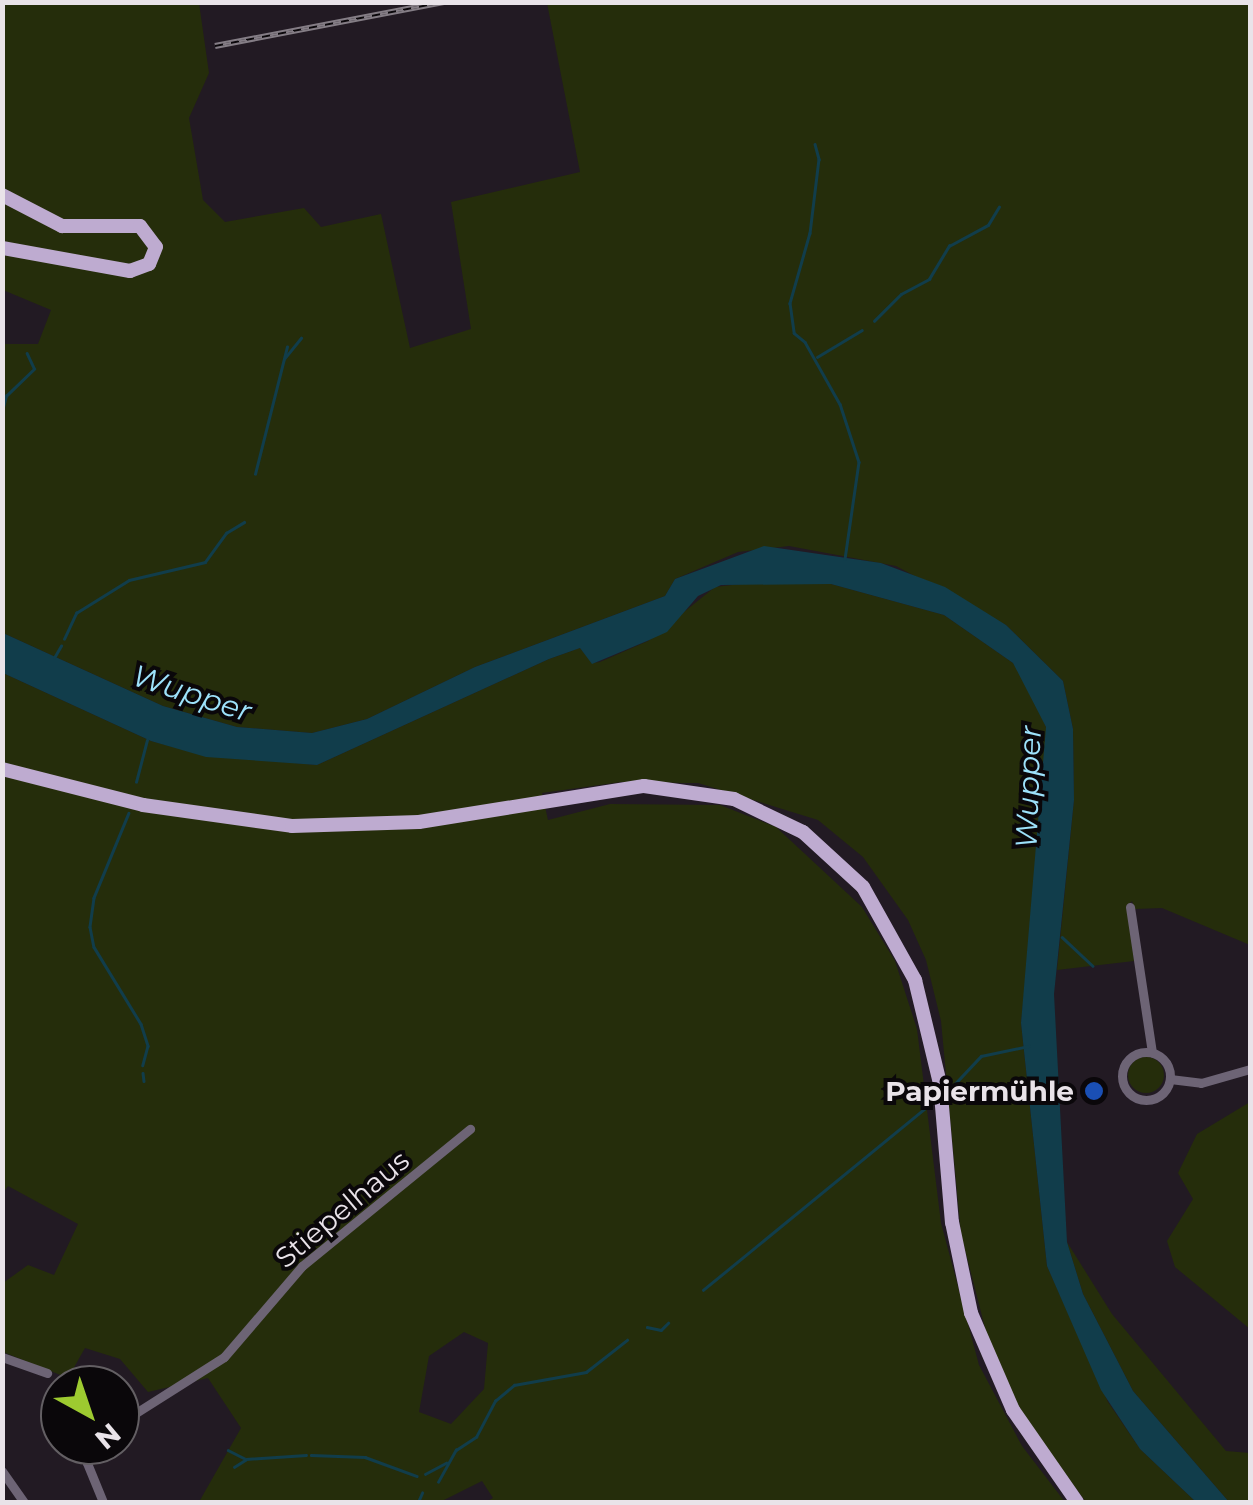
<!DOCTYPE html>
<html>
<head>
<meta charset="utf-8">
<style>
	body { margin:0 }
	#map { position:relative; width:1253px; height:1505px; overflow:hidden; background:#221a23; font-family:Montserrat,sans-serif }
	div>[style] { position:absolute }
	.green>* { inset:0; background:#252d0b }
	.round { border-radius:50% }
	.water>* { inset:0; background:#113d4b }
	.stream>* { height:2.5px; margin:-1.25px; padding:0 1.25px; transform-origin:1.25px; border-radius:1.25px; background:#113d4b }
	.street>* { height:9px; margin:-4.5px; padding:0 4.5px; transform-origin:4.5px; border-radius:4.5px; background:#6d6475 }
	.street>.ring { margin:-4.5px; padding:0; box-sizing:content-box; background:none; border:9px solid #6d6475; border-radius:50% }
	.primary>* { height:14px; margin:-7px; padding:0 7px; transform-origin:7px; border-radius:7px; background:#beabd0 }
	.rail>* { height:6px; margin-top:-3px; transform-origin:0; background:repeating-linear-gradient(90deg,#0a070a 0 8px,#847d85 0 16px); box-sizing:border-box; border-block:2px solid #847d85 }
	.dots>* { width:28px; height:28px; translate:-50% -50%; box-sizing:border-box; border:5px solid #0a070a; border-radius:50% }
	span { translate:-50% -50%; white-space:nowrap; text-align:center; line-height:1.15; -webkit-text-stroke:8px #0a070a; paint-order:stroke }
	.poi-label { font-size:28px; color:#e9e3e9; font-weight:700 }
	.right { translate:-100% -50%; text-align:right }
	.street-label { font-size:28px; color:#e9e3e9 }
	.water-label { font-size:30px; color:#9de2fb; font-style:italic }
	.frame { position:absolute; inset:0; border:5px solid #e9e3e9; pointer-events:none }
	.north { position:absolute; left:40px; top:1365px; width:100px; height:100px; box-sizing:border-box; background:#0a070a; border:2px solid #635f63; border-radius:50%; rotate:140deg; font-size:28px; font-weight:700; line-height:40px; text-align:center; color:#e9e3e9 }
	.north::after { content:''; display:block; margin:auto; width:35px; height:45px; background:#9dca30; clip-path:polygon(50% 0,100% 100%,50% 72%,0 100%) }
</style>
</head>
<body>
<div id="map">
	<div class="green">
		<div style="clip-path:polygon(3px 3px,199px 3px,209px 73px,189px 118px,203px 200px,225px 222px,304px 208px,321px 227px,381px 214px,410px 348px,471px 329px,451px 202px,580px 172px,547px 3px,1250px 3px,1250px 945px,1162px 908px,1135px 909px,1132px 901px,1127px 906px,1134px 961px,1057px 970px,1074px 800px,1073px 729px,1063px 681px,1006px 625px,896px 566px,789px 546px,738px 552px,675px 579px,665px 596px,475px 667px,367px 719px,312px 733px,237px 727px,163px 706px,3px 633px,3px 344px,38px 344px,51px 310px,3px 290px)"></div>
		<div style="clip-path:polygon(evenodd,758px 582px,831px 584px,944px 615px,1013px 663px,1027px 682px,1046px 727px,1045px 797px,1021px 1023px,1047px 1266px,1108px 1402px,1140px 1449px,1196px 1502px,1086px 1502px,1025px 1419px,992px 1355px,961px 1234px,941px 1021px,926px 960px,908px 920px,863px 857px,818px 820px,698px 783px,621px 782px,542px 793px,548px 820px,610px 804px,720px 805px,776px 827px,862px 907px,895px 961px,917px 1029px,941px 1223px,979px 1365px,1022px 1446px,1065px 1502px,486px 1502px,493px 1498px,482px 1481px,440px 1502px,199px 1502px,241px 1428px,208px 1378px,148px 1392px,120px 1359px,85px 1348px,68px 1378px,3px 1352px,3px 1283px,28px 1265px,54px 1275px,78px 1224px,8px 1186px,3px 1193px,3px 673px,151px 741px,203px 755px,317px 765px,549px 659px,580px 648px,592px 663px,600px 662px,648px 641px,715px 587px,758px 582px,464px 1332px,488px 1343px,484px 1389px,451px 1424px,419px 1412px,429px 1356px,464px 1332px)"></div>
		<div class="round" style="left:1128px;top:1057px;width:36px;height:36px"></div>
		<div style="clip-path:polygon(1250px 1102px,1250px 1329px,1175px 1267px,1167px 1241px,1193px 1199px,1178px 1173px,1197px 1134px)"></div>
		<div style="clip-path:polygon(1067px 1242px,1112px 1314px,1226px 1451px,1250px 1453px,1250px 1502px,1229px 1502px,1133px 1391px,1083px 1294px)"></div>
	</div>
	<div class="water">
		<div style="clip-path:polygon(764px 546px,881px 563px,945px 587px,1006px 625px,1063px 681px,1073px 729px,1074px 800px,1054px 994px,1067px 1242px,1083px 1294px,1133px 1391px,1229px 1502px,1196px 1502px,1140px 1449px,1101px 1390px,1047px 1266px,1021px 1023px,1046px 727px,1013px 663px,944px 615px,831px 584px,721px 585px,698px 596px,667px 632px,647px 641px,592px 664px,580px 648px,549px 659px,317px 765px,206px 757px,151px 741px,3px 673px,3px 633px,163px 706px,237px 727px,312px 733px,367px 719px,475px 667px,665px 596px,675px 579px)"></div>
	</div>
	<div class="stream">
		<div style="left:815px;top:144px;width:16px;rotate:75deg"></div>
		<div style="left:819px;top:159px;width:75px;rotate:96.9deg"></div>
		<div style="left:810px;top:233px;width:73px;rotate:105.9deg"></div>
		<div style="left:790px;top:303px;width:30px;rotate:82deg"></div>
		<div style="left:794px;top:333px;width:14px;rotate:39deg"></div>
		<div style="left:805px;top:342px;width:71px;rotate:60.6deg"></div>
		<div style="left:840px;top:404px;width:61px;rotate:71.9deg"></div>
		<div style="left:859px;top:462px;width:98px;rotate:98.2deg"></div>
		<div style="left:874px;top:321px;width:38px;rotate:-45deg"></div>
		<div style="left:901px;top:294px;width:32px;rotate:-28deg"></div>
		<div style="left:929px;top:279px;width:39px;rotate:-59deg"></div>
		<div style="left:949px;top:246px;width:44px;rotate:-28.3deg"></div>
		<div style="left:988px;top:225px;width:21px;rotate:-59deg"></div>
		<div style="left:817px;top:357px;width:52px;rotate:-31deg"></div>
		<div style="left:284px;top:359px;width:27px;rotate:-51deg"></div>
		<div style="left:2px;top:411px;width:16px;rotate:-75deg"></div>
		<div style="left:6px;top:396px;width:39px;rotate:-44deg"></div>
		<div style="left:34px;top:369px;width:17px;rotate:-115deg"></div>
		<div style="left:255px;top:474px;width:131px;rotate:-75.9deg"></div>
		<div style="left:64px;top:639px;width:29px;rotate:-65deg"></div>
		<div style="left:76px;top:613px;width:62px;rotate:-31.9deg"></div>
		<div style="left:129px;top:580px;width:78px;rotate:-13.3deg"></div>
		<div style="left:205px;top:562px;width:36px;rotate:-54deg"></div>
		<div style="left:226px;top:533px;width:21px;rotate:-31deg"></div>
		<div style="left:54px;top:658px;width:14px;rotate:-60deg"></div>
		<div style="left:136px;top:782px;width:43px;rotate:-75.3deg"></div>
		<div style="left:129px;top:813px;width:92px;rotate:112.4deg"></div>
		<div style="left:94px;top:898px;width:29px;rotate:98deg"></div>
		<div style="left:90px;top:927px;width:20px;rotate:79deg"></div>
		<div style="left:94px;top:947px;width:90px;rotate:58.6deg"></div>
		<div style="left:141px;top:1024px;width:23px;rotate:72deg"></div>
		<div style="left:148px;top:1046px;width:20px;rotate:105deg"></div>
		<div style="left:1062px;top:937px;width:42px;rotate:43.1deg"></div>
		<div style="left:143px;top:1073px;width:8px;rotate:83deg"></div>
		<div style="left:948px;top:1091px;width:48px;rotate:-46.7deg"></div>
		<div style="left:981px;top:1056px;width:49px;rotate:-11.8deg"></div>
		<div style="left:703px;top:1290px;width:298px;rotate:-39.3deg"></div>
		<div style="left:647px;top:1327px;width:14px;rotate:12deg"></div>
		<div style="left:661px;top:1330px;width:10px;rotate:-45deg"></div>
		<div style="left:228px;top:1450px;width:20px;rotate:27deg"></div>
		<div style="left:246px;top:1459px;width:60px;rotate:-3.8deg"></div>
		<div style="left:311px;top:1455px;width:54px;rotate:2.1deg"></div>
		<div style="left:365px;top:1457px;width:55px;rotate:20.1deg"></div>
		<div style="left:234px;top:1467px;width:13px;rotate:-32deg"></div>
		<div style="left:425px;top:1474px;width:24px;rotate:-28deg"></div>
		<div style="left:438px;top:1482px;width:37px;rotate:-61deg"></div>
		<div style="left:456px;top:1450px;width:24px;rotate:-33deg"></div>
		<div style="left:476px;top:1437px;width:41px;rotate:-62.2deg"></div>
		<div style="left:495px;top:1401px;width:25px;rotate:-40deg"></div>
		<div style="left:514px;top:1385px;width:73px;rotate:-10.2deg"></div>
		<div style="left:586px;top:1372px;width:52px;rotate:-38deg"></div>
		<div style="left:418px;top:1502px;width:10px;rotate:-66deg"></div>
	</div>
	<div class="street">
		<div style="left:1130px;top:907px;width:147px;rotate:81.4deg"></div>
		<div class="ring" style="left:1122px;top:1052px;width:39px;height:39px"></div>
		<div style="left:1170px;top:1079px;width:31px;rotate:7deg"></div>
		<div style="left:1201px;top:1083px;width:51px;rotate:-15.9deg"></div>
		<div style="left:2px;top:1357px;width:48px;rotate:19.6deg"></div>
		<div style="left:120px;top:1423px;width:123px;rotate:-32.4deg"></div>
		<div style="left:224px;top:1357px;width:120px;rotate:-49.4deg"></div>
		<div style="left:302px;top:1266px;width:217px;rotate:-39.2deg"></div>
		<div style="left:100px;top:1445px;width:22px;rotate:126deg"></div>
		<div style="left:87px;top:1463px;width:42px;rotate:67.7deg"></div>
		<div style="left:2px;top:1471px;width:38px;rotate:55deg"></div>
	</div>
	<div class="primary">
		<div style="left:2px;top:195px;width:68px;rotate:27.3deg"></div>
		<div style="left:62px;top:226px;width:78px"></div>
		<div style="left:140px;top:226px;width:26px;rotate:53deg"></div>
		<div style="left:156px;top:247px;width:18px;rotate:112deg"></div>
		<div style="left:149px;top:264px;width:20px;rotate:160deg"></div>
		<div style="left:130px;top:271px;width:130px;rotate:-169.8deg"></div>
		<div style="left:2px;top:769px;width:146px;rotate:14.3deg"></div>
		<div style="left:143px;top:805px;width:150px;rotate:8deg"></div>
		<div style="left:292px;top:826px;width:127px;rotate:-1.8deg"></div>
		<div style="left:419px;top:822px;width:228px;rotate:-9.1deg"></div>
		<div style="left:644px;top:786px;width:91px;rotate:8.2deg"></div>
		<div style="left:734px;top:799px;width:76px;rotate:25.6deg"></div>
		<div style="left:803px;top:832px;width:81px;rotate:42.5deg"></div>
		<div style="left:863px;top:887px;width:107px;rotate:60.8deg"></div>
		<div style="left:915px;top:980px;width:106px;rotate:76.4deg"></div>
		<div style="left:940px;top:1083px;width:140px;rotate:85.1deg"></div>
		<div style="left:952px;top:1222px;width:93px;rotate:78.2deg"></div>
		<div style="left:971px;top:1313px;width:106px;rotate:66.6deg"></div>
		<div style="left:1013px;top:1410px;width:112px;rotate:55.2deg"></div>
	</div>
	<div class="rail">
		<div style="left:215px;top:46px;width:233px;rotate:-10.9deg"></div>
	</div>
	<div class="dots">
		<div style="left:1094px;top:1091px;background:#1a4fb4"></div>
	</div>
	<div class="poi-label">
		<span class="right" style="left:1074px;top:1091px">Papiermühle</span>
	</div>
	<div class="street-label">
		<span style="left:342px;top:1209px;rotate:-40deg">Stiepelhaus</span>
	</div>
	<div class="water-label">
		<span style="left:192px;top:694px;rotate:18deg">Wupper</span>
		<span style="left:1029px;top:787px;rotate:-88deg">Wupper</span>
	</div>
	<div class="frame"></div>
	<div class="north">N</div>
</div>
</body>
</html>
